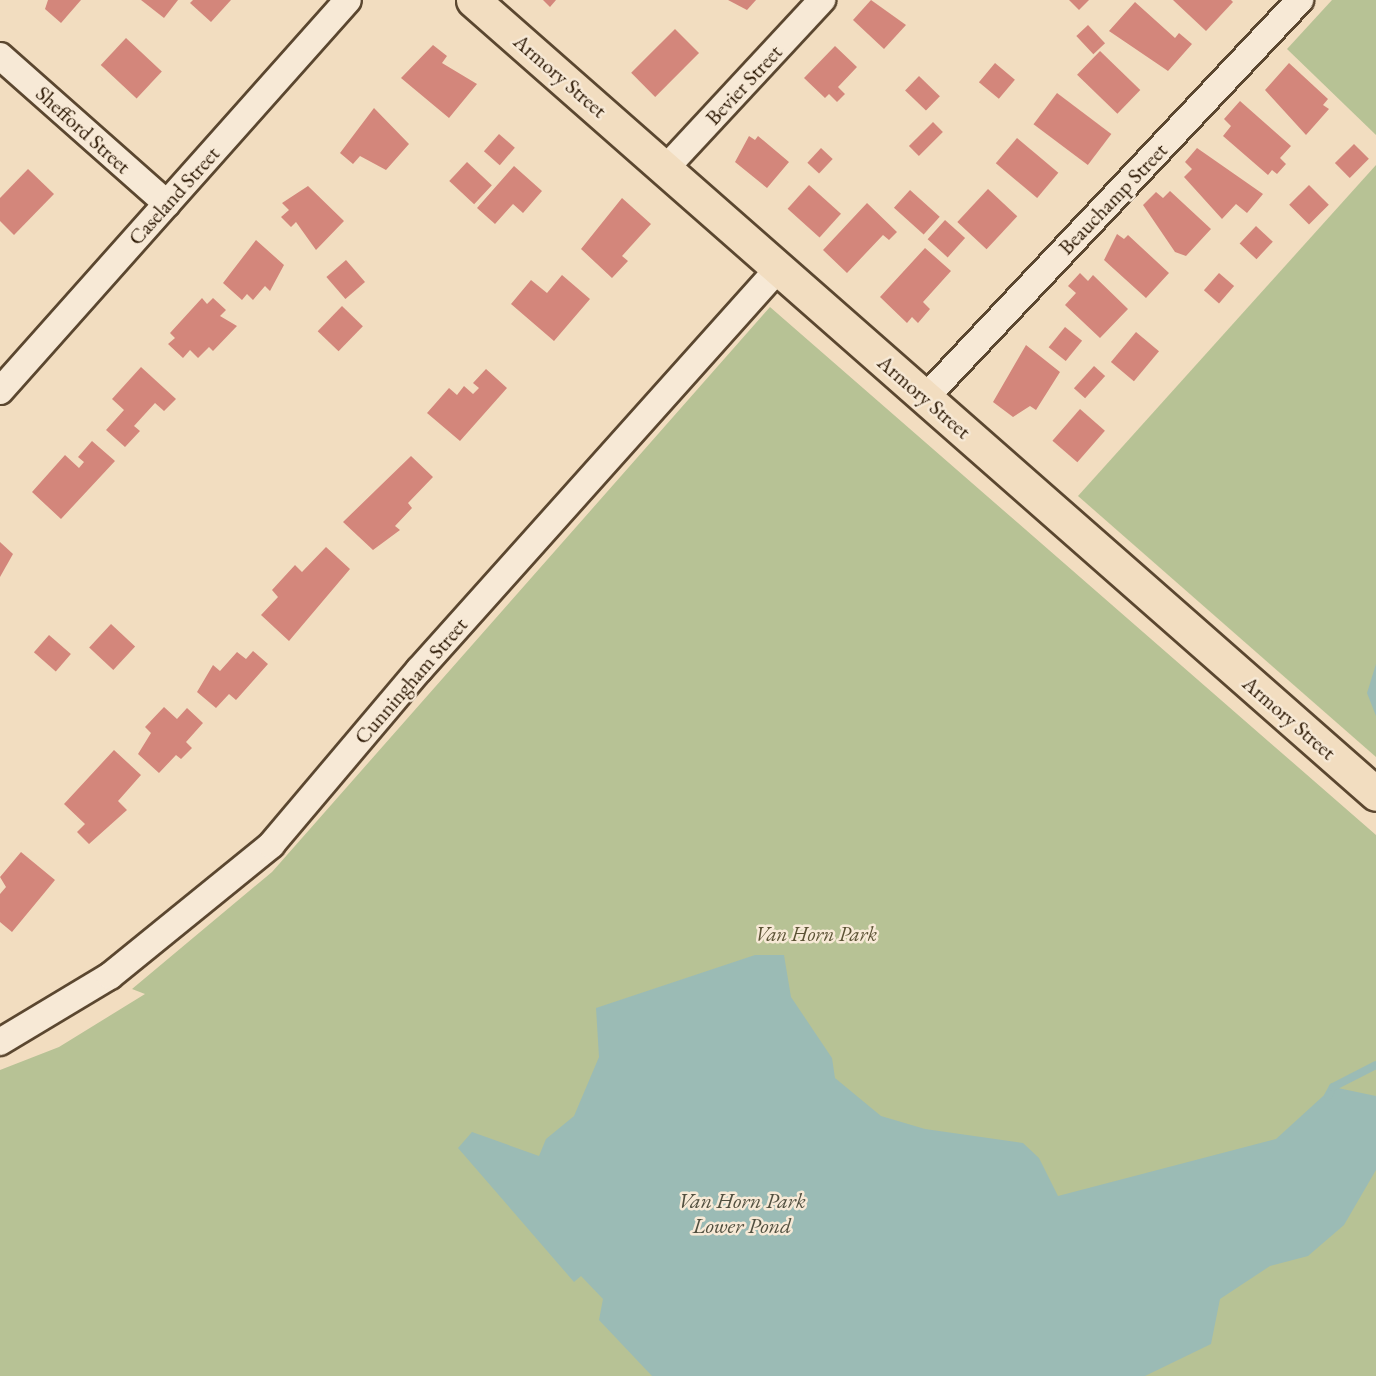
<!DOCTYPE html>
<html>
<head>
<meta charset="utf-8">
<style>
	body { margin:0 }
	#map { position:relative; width:1376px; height:1376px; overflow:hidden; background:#f2ddc0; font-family:"EB Garamond",serif }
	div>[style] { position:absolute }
	.green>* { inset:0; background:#b7c295 }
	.water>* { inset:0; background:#9bbbb5 }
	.stream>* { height:8px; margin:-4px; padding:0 4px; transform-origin:4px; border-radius:4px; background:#9bbbb5 }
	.building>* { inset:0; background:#d3867b; transform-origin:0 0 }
	.roads { filter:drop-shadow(2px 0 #5b4730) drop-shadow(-2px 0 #5b4730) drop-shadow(0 2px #5b4730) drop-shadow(0 -2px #5b4730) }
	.minor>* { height:26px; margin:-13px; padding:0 13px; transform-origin:13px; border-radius:13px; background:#f7e9d6 }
	.major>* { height:33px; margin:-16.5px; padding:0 16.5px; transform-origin:16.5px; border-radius:16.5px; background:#f2ddc0 }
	span { translate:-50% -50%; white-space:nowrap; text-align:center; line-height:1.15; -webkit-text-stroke:5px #f7e9d6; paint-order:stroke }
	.street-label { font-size:21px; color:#291500 }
	.park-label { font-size:21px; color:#5b5234; font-style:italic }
	.water-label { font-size:22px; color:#514f3f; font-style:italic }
</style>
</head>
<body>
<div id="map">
	<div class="green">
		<div style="clip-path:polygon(1332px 0,1376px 0,1376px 135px,1287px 49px)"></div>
		<div style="clip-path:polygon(1376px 165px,1376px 757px,1078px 496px)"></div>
		<div style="clip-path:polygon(770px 307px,1376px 835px,1376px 1376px,0 1376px,0 1070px,59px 1047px,145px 994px,132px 989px,272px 872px)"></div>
	</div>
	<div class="water">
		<div style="clip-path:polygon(1376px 664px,1376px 716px,1367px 693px)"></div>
		<div style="clip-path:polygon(755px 955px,784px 955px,791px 997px,832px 1058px,835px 1078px,881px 1116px,925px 1129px,1023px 1143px,1039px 1158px,1058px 1196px,1276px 1139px,1333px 1087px,1376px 1096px,1376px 1170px,1344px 1225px,1308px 1256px,1270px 1266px,1220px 1299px,1211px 1344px,1145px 1376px,652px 1376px,599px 1320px,603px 1299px,581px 1276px,574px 1282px,458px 1148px,472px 1132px,539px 1156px,546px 1139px,574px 1116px,599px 1057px,596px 1008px)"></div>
	</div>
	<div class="stream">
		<div style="left:1328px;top:1096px;width:10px;rotate:-61deg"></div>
		<div style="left:1333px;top:1087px;width:48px;rotate:-27.1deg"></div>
	</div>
	<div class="building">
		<div style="clip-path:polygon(48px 0,81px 0,61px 23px,45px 9px)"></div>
		<div style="clip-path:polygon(141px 0,178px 0,164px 18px)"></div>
		<div style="clip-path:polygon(193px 0,231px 0,211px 22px,190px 3px)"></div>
		<div style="clip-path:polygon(543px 0,556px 0,550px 7px)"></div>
		<div style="clip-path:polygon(728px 0,756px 0,747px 10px)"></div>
		<div style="clip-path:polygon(871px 0,906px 25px,884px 49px,853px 20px)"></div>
		<div style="clip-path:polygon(1069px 0,1089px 0,1079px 10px)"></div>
		<div style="clip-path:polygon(1173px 0,1231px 0,1233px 2px,1206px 31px)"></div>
		<div style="clip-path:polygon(1135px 2px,1175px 38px,1179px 33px,1192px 44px,1168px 71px,1109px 31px)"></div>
		<div style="left:1088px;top:25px;width:25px;height:16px;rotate:47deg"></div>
		<div style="left:675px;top:29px;width:34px;height:62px;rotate:45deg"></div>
		<div style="left:126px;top:38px;width:49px;height:37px;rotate:43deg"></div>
		<div style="clip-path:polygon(433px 45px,447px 56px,442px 63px,477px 84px,449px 118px,401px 78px)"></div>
		<div style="clip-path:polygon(835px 46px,857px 67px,838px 87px,845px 94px,837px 102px,829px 94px,825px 98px,804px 78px)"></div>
		<div style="left:1100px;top:51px;width:56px;height:33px;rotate:44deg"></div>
		<div style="left:995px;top:63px;width:26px;height:25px;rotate:40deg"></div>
		<div style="clip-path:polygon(1289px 63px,1328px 99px,1323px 105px,1329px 109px,1306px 135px,1265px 90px)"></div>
		<div style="left:919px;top:76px;width:29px;height:20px;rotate:44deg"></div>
		<div style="left:1057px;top:93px;width:68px;height:39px;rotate:37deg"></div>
		<div style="clip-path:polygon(1240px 101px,1291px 146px,1280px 158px,1286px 164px,1277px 174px,1272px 170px,1268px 175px,1223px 136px,1231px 126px,1224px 119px)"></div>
		<div style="clip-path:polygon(374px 108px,409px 144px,386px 170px,360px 156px,353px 164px,340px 153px)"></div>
		<div style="left:933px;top:122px;width:14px;height:34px;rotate:45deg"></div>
		<div style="left:499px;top:134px;width:21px;height:23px;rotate:41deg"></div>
		<div style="clip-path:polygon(749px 136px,755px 140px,758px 136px,789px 162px,767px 188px,735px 162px)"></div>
		<div style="left:1017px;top:138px;width:54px;height:33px;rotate:40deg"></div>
		<div style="left:1354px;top:144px;width:21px;height:27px;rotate:45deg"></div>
		<div style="left:821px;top:148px;width:16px;height:20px;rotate:43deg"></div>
		<div style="clip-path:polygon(1197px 148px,1263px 194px,1247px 213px,1236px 204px,1222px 219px,1184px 177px,1192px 169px,1185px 162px)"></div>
		<div style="left:467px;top:162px;width:34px;height:26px;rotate:43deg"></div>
		<div style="clip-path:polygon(514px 166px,542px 191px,523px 213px,513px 204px,495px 224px,477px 208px)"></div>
		<div style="clip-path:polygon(28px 169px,54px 194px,14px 235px,0 221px,0 198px)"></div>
		<div style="left:809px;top:185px;width:43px;height:32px;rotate:42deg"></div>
		<div style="left:1309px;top:185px;width:28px;height:28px;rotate:45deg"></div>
		<div style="clip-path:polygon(308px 186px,344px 221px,316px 250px,296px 222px,291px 227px,281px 217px,289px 210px,282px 203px)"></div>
		<div style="left:988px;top:189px;width:40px;height:45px;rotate:43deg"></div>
		<div style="left:910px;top:190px;width:40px;height:24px;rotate:42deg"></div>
		<div style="clip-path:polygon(1170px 191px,1211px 229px,1186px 256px,1175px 252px,1143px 205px,1156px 192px,1163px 198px)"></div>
		<div style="clip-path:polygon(622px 198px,651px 224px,622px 256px,628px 261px,612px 278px,581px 249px)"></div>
		<div style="clip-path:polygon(867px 203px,897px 232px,889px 240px,883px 235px,847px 273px,823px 250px)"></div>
		<div style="left:945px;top:220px;width:27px;height:26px;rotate:42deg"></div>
		<div style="left:1256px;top:226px;width:23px;height:24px;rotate:43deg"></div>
		<div style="clip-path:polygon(1117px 234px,1124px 239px,1128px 235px,1169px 273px,1146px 298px,1104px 260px)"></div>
		<div style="clip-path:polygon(256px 240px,284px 265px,270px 291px,265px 286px,253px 300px,247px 294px,242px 300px,223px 283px)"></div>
		<div style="clip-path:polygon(925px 248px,951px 271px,923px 302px,930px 309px,918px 323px,912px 317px,907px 323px,880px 297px)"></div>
		<div style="left:346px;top:260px;width:29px;height:26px;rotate:49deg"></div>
		<div style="clip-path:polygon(1080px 273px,1088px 281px,1093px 275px,1128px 309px,1100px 338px,1065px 305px,1076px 293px,1068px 286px)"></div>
		<div style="left:1219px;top:273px;width:20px;height:23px;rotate:41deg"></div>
		<div style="clip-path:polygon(562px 275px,590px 299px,554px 341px,511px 304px,531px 280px,547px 293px)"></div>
		<div style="clip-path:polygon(202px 298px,207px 304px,213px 298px,226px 310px,220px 316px,237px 326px,213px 351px,209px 347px,198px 358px,190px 350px,183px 358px,168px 344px,175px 338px,170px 333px)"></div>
		<div style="left:342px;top:306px;width:29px;height:35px;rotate:44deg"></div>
		<div style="left:1065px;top:327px;width:22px;height:26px;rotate:39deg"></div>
		<div style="left:1136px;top:332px;width:30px;height:39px;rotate:40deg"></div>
		<div style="clip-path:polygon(1026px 345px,1060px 372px,1036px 410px,1030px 406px,1013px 417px,993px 402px)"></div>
		<div style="left:1094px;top:366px;width:15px;height:30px;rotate:42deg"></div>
		<div style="clip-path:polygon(141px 367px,176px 399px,164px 411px,155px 403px,134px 426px,140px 431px,125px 447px,106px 430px,124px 410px,112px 399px)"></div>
		<div style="clip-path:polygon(486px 369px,507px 388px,460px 441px,427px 413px,449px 388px,457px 395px,464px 386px,473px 394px,479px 388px,473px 383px)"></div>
		<div style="left:1080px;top:409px;width:33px;height:42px;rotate:41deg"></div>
		<div style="clip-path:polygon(92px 441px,115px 461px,61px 519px,32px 492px,65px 455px,79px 468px,84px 462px,78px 457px)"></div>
		<div style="clip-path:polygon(411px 456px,433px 477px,408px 503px,412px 508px,395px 526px,400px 530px,373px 550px,343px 522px)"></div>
		<div style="clip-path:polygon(0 542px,13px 554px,0 577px)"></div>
		<div style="clip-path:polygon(326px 547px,350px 569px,289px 641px,261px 615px,278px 597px,272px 590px,295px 565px,302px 572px)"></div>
		<div style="left:111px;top:624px;width:33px;height:32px;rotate:43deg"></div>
		<div style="left:49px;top:635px;width:29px;height:23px;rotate:41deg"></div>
		<div style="clip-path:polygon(253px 651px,268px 664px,236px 700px,229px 694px,216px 708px,197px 692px,213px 665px,220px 671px,237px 652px,246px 659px)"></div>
		<div style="clip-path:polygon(164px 707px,177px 719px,187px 708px,203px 723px,186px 742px,192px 748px,181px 759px,176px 755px,159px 773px,138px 754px,151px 733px,145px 727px)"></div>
		<div style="clip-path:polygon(114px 750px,141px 775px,118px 801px,127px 810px,89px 844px,77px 832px,85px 824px,64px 804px)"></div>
		<div style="clip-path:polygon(21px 852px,55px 880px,12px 932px,0 922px,0 894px,6px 887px,0 877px)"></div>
	</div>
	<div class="roads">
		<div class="minor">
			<div style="left:0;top:56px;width:223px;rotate:41.5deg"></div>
			<div style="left:665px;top:169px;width:231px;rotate:-47.1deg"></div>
			<div style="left:0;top:391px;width:523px;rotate:-48.33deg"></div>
			<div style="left:925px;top:398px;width:547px;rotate:-46.7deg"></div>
			<div style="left:0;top:1042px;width:128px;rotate:-31deg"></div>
			<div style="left:110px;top:976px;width:208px;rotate:-39.1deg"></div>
			<div style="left:271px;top:845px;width:229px;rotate:-49.8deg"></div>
			<div style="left:419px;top:670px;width:538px;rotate:-48.16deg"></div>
		</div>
		<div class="major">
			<div style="left:473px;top:0;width:1202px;rotate:41.32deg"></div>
		</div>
	</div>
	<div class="street-label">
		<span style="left:560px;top:76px;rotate:41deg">Armory Street</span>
		<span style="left:744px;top:85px;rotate:-47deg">Bevier Street</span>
		<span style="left:83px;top:130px;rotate:42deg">Shefford Street</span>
		<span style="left:174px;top:196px;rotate:-48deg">Caseland Street</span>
		<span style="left:1113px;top:199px;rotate:-46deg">Beauchamp Street</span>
		<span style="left:924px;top:397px;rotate:41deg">Armory Street</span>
		<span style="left:411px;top:681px;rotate:-49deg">Cunningham Street</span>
		<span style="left:1289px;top:718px;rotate:41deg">Armory Street</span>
	</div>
	<div class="park-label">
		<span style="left:816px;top:934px">Van Horn Park</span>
	</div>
	<div class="water-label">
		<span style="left:742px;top:1213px">Van Horn Park<br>Lower Pond</span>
	</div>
</div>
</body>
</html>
